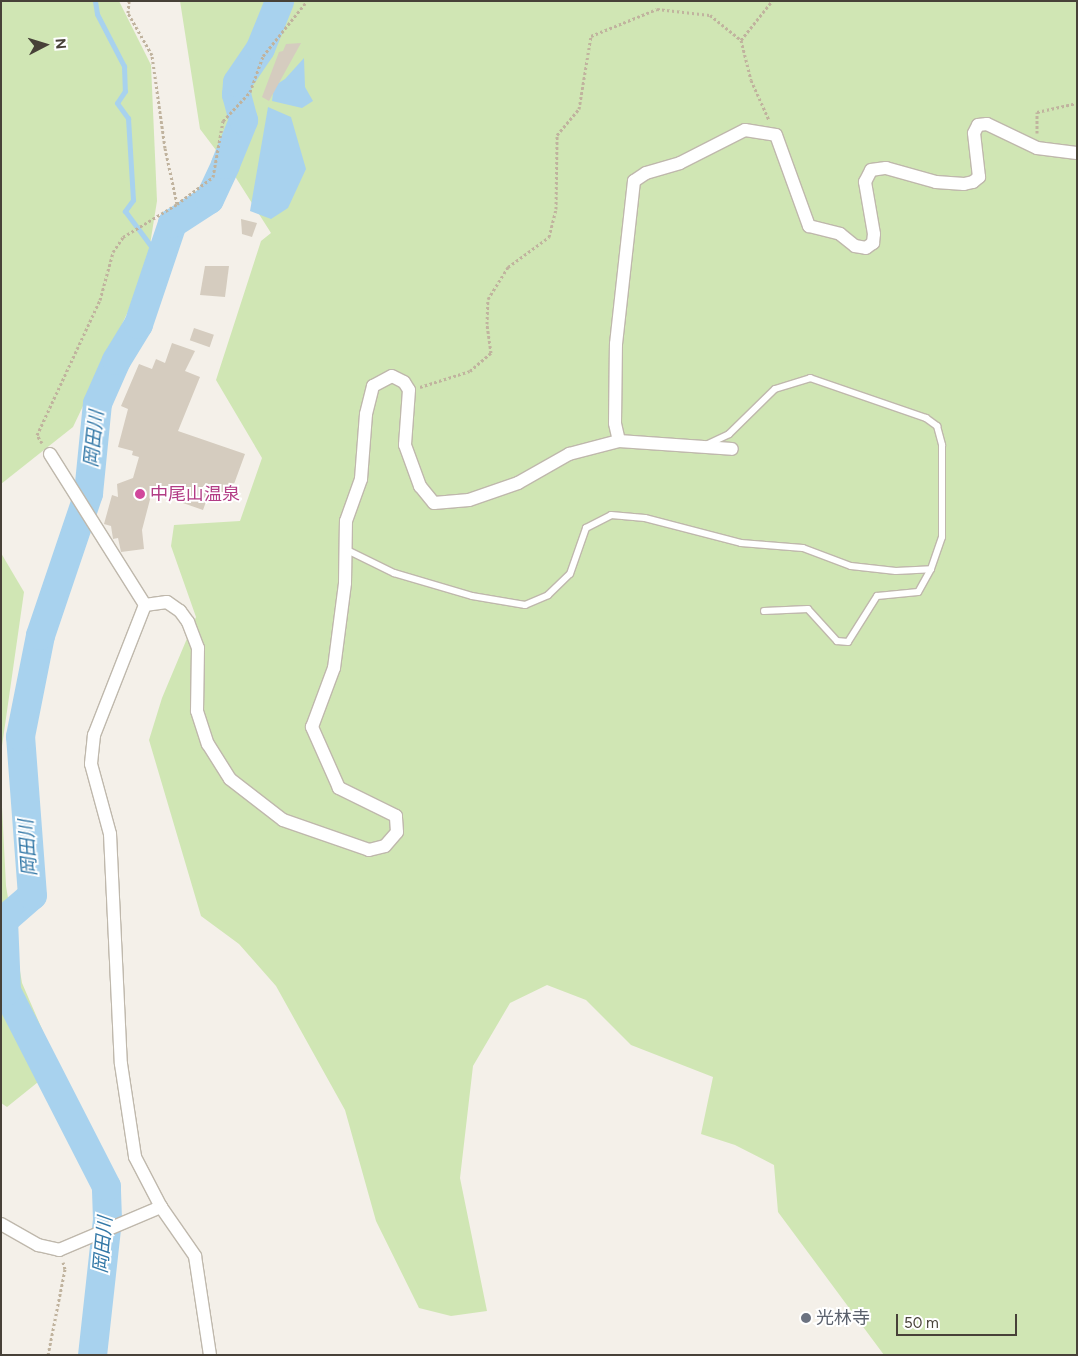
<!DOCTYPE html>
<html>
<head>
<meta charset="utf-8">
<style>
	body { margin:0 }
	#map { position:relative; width:1078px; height:1356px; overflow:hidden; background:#f4f0e9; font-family:Figtree,"Noto Sans JP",sans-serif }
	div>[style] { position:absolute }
	.green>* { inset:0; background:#d0e6b4 }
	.water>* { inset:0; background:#a8d2ee }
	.stream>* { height:5px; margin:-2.5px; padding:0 2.5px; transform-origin:2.5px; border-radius:2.5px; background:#a8d2ee }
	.river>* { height:29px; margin:-14.5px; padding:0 14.5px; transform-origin:14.5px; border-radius:14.5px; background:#a8d2ee }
	.building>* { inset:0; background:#d5ccbf; transform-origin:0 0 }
	.path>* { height:3px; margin-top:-1.5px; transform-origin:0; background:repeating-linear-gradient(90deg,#c0b39e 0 2.5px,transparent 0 5px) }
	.roads { filter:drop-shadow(1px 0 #bfb8ac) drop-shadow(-1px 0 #bfb8ac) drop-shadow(0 1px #bfb8ac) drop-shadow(0 -1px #bfb8ac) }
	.lane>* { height:6px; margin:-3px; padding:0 3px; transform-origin:3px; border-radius:3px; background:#fff }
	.street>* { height:12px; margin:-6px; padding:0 6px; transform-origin:6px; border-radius:6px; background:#fff }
	.dots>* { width:14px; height:14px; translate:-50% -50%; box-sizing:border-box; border:2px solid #fff; border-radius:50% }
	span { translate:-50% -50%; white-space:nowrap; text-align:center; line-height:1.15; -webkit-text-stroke:4px #fff; paint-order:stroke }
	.hotel-label { font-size:18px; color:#b23c85 }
	.left { translate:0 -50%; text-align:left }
	.worship-label { font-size:18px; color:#5b616d }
	.water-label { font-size:19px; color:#3378a7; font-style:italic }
	.frame { position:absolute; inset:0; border:2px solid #474138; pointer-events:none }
	.north { position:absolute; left:20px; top:20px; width:50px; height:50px; -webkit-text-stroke:4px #fff; paint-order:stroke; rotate:85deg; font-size:14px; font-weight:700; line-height:20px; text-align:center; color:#474138 }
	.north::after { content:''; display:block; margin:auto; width:18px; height:22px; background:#474138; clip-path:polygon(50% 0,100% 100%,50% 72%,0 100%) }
	.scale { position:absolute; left:896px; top:1314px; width:121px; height:22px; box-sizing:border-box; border:2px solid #474138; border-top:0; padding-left:6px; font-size:15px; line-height:18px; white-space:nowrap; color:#474138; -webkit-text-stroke:4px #fff; paint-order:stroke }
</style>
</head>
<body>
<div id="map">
	<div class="green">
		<div style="clip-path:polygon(1px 1px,119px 1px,151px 65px,157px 201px,145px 276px,73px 427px,1px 484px)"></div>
		<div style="clip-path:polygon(180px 1px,1077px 1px,1077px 1355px,884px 1355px,778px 1212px,774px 1165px,735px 1145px,701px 1134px,713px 1077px,631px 1045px,586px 1000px,547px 985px,510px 1003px,473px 1066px,460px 1178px,487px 1311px,451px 1316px,419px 1308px,376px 1221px,345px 1110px,276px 986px,239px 944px,201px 916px,149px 740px,162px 698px,196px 617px,171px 546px,174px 525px,240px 521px,262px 458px,216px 380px,261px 241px,271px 233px,231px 170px,200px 129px)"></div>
		<div style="clip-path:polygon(1px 553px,24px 592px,1px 753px)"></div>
		<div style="clip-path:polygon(1px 787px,6px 886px,22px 983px,58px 1066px,7px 1107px,1px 1103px)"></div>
	</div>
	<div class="water">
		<div style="clip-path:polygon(304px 58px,305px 87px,313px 101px,302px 108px,272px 101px,274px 86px,285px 79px)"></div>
		<div style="clip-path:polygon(268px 107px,291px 117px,306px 169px,288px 208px,271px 219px,250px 211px)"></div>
	</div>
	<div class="stream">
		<div style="left:95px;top:1px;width:13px;rotate:81deg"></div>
		<div style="left:97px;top:14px;width:59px;rotate:62.6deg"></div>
		<div style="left:124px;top:66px;width:25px;rotate:88deg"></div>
		<div style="left:125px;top:91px;width:14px;rotate:124deg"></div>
		<div style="left:117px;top:103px;width:19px;rotate:54deg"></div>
		<div style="left:128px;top:118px;width:82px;rotate:86.5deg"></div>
		<div style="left:133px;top:200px;width:14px;rotate:126deg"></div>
		<div style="left:125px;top:211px;width:57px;rotate:53.5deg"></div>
	</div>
	<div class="river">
		<div style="left:92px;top:1355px;width:137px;rotate:-83.7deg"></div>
		<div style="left:107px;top:1219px;width:33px;rotate:-92deg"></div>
		<div style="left:106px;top:1186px;width:219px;rotate:-117.1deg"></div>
		<div style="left:6px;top:991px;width:71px;rotate:-92.4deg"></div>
		<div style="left:3px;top:920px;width:38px;rotate:-41deg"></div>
		<div style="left:32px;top:895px;width:159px;rotate:-94.3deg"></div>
		<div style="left:20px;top:736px;width:103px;rotate:-78.8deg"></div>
		<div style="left:40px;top:635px;width:150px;rotate:-71.3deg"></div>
		<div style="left:88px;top:493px;width:90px;rotate:-84.3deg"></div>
		<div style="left:97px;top:403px;width:47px;rotate:-66.2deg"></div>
		<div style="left:116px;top:360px;width:42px;rotate:-58.6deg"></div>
		<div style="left:138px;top:324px;width:107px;rotate:-71.4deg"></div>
		<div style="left:172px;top:223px;width:44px;rotate:-33deg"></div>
		<div style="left:209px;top:199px;width:38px;rotate:-65deg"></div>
		<div style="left:225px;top:164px;width:48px;rotate:-67.8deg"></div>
		<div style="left:243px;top:120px;width:27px;rotate:-105deg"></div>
		<div style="left:236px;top:94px;width:12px;rotate:-85deg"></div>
		<div style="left:237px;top:82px;width:41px;rotate:-55.9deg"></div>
		<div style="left:260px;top:48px;width:51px;rotate:-68deg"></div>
	</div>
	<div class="building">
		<div style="clip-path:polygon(301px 43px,269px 101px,262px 97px,279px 52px,283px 51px,286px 44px)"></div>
		<div style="clip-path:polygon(241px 219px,257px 223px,252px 237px,242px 234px)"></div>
		<div style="clip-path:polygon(205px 266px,229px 266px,225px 297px,200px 295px)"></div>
		<div style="left:194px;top:328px;width:21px;height:13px;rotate:19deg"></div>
		<div style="clip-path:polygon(172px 343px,195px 351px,185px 371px,200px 377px,178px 431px,245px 454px,230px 495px,211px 488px,203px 510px,180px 502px,182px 496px,153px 488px,142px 530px,144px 549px,121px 552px,118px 538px,113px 539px,111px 526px,104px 524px,112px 495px,118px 497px,117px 484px,133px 478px,139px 457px,132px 455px,133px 451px,118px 447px,128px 409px,121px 406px,139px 364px,152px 369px,156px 359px,165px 363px)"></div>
	</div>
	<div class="path">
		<div style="left:741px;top:40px;width:50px;rotate:-51.5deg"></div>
		<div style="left:1037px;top:133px;width:21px;rotate:-90deg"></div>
		<div style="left:1037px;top:112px;width:41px;rotate:-12.7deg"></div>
		<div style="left:177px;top:204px;width:45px;rotate:-36.9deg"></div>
		<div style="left:213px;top:177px;width:57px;rotate:-79.9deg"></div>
		<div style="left:223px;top:121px;width:40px;rotate:-47deg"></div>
		<div style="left:250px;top:92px;width:38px;rotate:-70deg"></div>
		<div style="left:263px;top:56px;width:70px;rotate:-51.3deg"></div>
		<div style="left:420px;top:387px;width:52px;rotate:-17.7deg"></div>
		<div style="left:470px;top:371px;width:28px;rotate:-41deg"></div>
		<div style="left:491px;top:353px;width:29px;rotate:-98deg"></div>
		<div style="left:487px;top:324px;width:25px;rotate:-88deg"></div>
		<div style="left:488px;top:299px;width:38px;rotate:-58deg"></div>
		<div style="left:508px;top:267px;width:51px;rotate:-36.2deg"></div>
		<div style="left:549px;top:237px;width:29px;rotate:-76deg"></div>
		<div style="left:556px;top:209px;width:74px;rotate:-89.2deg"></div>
		<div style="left:557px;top:135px;width:34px;rotate:-50deg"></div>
		<div style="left:579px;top:109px;width:74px;rotate:-80.7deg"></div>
		<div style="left:591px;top:36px;width:71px;rotate:-22.2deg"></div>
		<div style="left:657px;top:9px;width:53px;rotate:6.5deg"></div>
		<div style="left:710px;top:15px;width:40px;rotate:39deg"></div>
		<div style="left:741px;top:40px;width:41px;rotate:76deg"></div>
		<div style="left:751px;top:80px;width:44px;rotate:65.8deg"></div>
		<div style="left:42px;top:443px;width:9px;rotate:-122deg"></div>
		<div style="left:37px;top:435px;width:149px;rotate:-65deg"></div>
		<div style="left:100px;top:300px;width:50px;rotate:-74.8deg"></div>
		<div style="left:113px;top:252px;width:18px;rotate:-56deg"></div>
		<div style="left:123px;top:237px;width:63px;rotate:-31.4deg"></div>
		<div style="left:177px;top:204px;width:57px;rotate:-102.1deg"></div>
		<div style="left:165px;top:148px;width:94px;rotate:-98deg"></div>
		<div style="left:152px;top:55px;width:48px;rotate:-119.7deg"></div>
		<div style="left:128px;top:13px;width:12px;rotate:-85deg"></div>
		<div style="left:48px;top:1355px;width:88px;rotate:-78.8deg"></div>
		<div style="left:65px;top:1269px;width:7px;rotate:-106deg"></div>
	</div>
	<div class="roads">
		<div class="lane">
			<div style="left:708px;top:444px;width:23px;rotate:-25deg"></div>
			<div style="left:729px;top:434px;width:64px;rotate:-44.4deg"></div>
			<div style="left:775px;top:389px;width:37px;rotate:-17deg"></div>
			<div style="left:810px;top:378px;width:123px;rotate:19deg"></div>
			<div style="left:926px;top:418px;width:14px;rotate:36deg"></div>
			<div style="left:937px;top:426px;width:20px;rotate:75deg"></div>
			<div style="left:942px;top:445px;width:92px;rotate:90deg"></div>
			<div style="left:942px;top:537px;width:34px;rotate:109deg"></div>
			<div style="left:345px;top:549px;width:55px;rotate:26.1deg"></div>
			<div style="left:394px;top:573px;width:81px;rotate:16.4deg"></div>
			<div style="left:472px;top:596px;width:54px;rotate:9.6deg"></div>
			<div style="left:525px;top:605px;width:25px;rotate:-23deg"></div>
			<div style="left:548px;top:595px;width:30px;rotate:-44deg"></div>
			<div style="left:570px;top:574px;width:49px;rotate:-70.8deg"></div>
			<div style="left:586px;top:528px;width:28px;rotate:-27deg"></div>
			<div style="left:611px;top:515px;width:34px;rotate:5deg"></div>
			<div style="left:645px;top:518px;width:99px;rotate:14.6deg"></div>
			<div style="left:741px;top:543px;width:62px;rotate:4.6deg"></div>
			<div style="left:803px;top:548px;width:51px;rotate:20.6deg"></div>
			<div style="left:851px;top:566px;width:45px;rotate:6.3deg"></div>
			<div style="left:896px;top:571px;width:35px;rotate:-3deg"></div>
			<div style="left:931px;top:569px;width:26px;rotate:119deg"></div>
			<div style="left:918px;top:592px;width:41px;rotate:174.4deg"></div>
			<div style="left:877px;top:596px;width:54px;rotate:122.2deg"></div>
			<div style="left:848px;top:642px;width:11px;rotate:-175deg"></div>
			<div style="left:837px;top:641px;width:43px;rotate:-132.2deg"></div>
			<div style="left:808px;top:609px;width:44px;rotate:177.4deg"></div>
		</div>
		<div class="street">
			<div style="left:619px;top:441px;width:18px;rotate:-103deg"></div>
			<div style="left:615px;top:423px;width:79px;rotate:-89.3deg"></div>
			<div style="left:616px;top:344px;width:164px;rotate:-83.7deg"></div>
			<div style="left:634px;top:181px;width:14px;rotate:-34deg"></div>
			<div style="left:646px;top:173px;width:35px;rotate:-16deg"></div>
			<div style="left:680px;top:163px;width:73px;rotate:-26.9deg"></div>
			<div style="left:745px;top:130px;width:31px;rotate:9deg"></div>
			<div style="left:776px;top:135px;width:97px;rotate:70.1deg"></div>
			<div style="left:809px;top:226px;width:32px;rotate:14deg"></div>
			<div style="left:840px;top:234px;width:19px;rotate:39deg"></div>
			<div style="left:855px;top:246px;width:11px;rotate:10deg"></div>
			<div style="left:866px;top:248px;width:9px;rotate:-36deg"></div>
			<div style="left:873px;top:243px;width:9px;rotate:-84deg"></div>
			<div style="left:874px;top:234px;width:53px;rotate:-99.8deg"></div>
			<div style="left:865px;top:182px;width:13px;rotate:-63deg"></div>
			<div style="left:871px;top:170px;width:15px;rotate:-8deg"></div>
			<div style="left:886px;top:168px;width:52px;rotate:15.6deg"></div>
			<div style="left:936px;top:182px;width:28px;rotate:4deg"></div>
			<div style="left:964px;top:184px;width:9px;rotate:-13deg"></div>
			<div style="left:973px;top:182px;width:8px;rotate:-40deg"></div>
			<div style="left:979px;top:177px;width:44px;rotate:-96.5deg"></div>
			<div style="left:974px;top:133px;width:9px;rotate:-63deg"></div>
			<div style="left:978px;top:125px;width:9px;rotate:-6deg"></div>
			<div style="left:987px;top:124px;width:55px;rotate:25.6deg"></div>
			<div style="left:1037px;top:148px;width:40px;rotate:7.1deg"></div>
			<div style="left:50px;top:454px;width:178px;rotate:57.8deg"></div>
			<div style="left:145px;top:605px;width:140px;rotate:111.4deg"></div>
			<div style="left:94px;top:735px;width:29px;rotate:96deg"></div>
			<div style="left:91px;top:764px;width:73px;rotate:74.8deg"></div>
			<div style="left:110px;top:834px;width:230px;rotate:87.3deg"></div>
			<div style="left:121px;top:1064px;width:94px;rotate:81.4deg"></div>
			<div style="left:135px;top:1157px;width:56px;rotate:62.5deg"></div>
			<div style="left:161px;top:1207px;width:60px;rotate:55.2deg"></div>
			<div style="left:195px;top:1256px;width:100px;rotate:81.4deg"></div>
			<div style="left:145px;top:605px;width:22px;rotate:-8deg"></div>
			<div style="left:167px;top:602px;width:16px;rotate:35deg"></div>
			<div style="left:180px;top:611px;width:14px;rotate:54deg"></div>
			<div style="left:188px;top:622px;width:28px;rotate:69deg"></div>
			<div style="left:198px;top:648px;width:63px;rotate:90.9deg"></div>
			<div style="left:197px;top:711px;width:35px;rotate:72deg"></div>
			<div style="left:208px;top:744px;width:41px;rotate:57.8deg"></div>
			<div style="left:230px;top:779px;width:67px;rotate:37.7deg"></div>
			<div style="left:283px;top:820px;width:91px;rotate:19.2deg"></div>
			<div style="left:369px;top:850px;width:16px;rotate:-14deg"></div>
			<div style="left:385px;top:846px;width:18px;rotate:-49deg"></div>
			<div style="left:397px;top:832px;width:16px;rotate:-94deg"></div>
			<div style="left:396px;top:816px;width:64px;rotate:-153.8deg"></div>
			<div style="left:339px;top:788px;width:67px;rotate:-113.9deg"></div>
			<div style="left:312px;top:727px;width:63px;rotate:-69.6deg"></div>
			<div style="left:334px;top:668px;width:86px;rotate:-82.6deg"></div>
			<div style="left:345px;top:583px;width:62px;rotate:-89.1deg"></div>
			<div style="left:346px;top:521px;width:45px;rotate:-70.3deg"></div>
			<div style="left:361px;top:479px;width:65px;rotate:-85.6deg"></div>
			<div style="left:366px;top:414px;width:29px;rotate:-76deg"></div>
			<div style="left:373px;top:386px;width:21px;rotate:-28deg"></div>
			<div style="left:392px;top:376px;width:13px;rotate:27deg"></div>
			<div style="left:404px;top:382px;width:9px;rotate:58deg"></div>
			<div style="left:409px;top:390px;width:55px;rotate:94.2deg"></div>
			<div style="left:405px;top:445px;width:44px;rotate:69.9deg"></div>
			<div style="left:420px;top:486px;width:22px;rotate:51deg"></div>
			<div style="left:434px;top:503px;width:35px;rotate:-5deg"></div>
			<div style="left:469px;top:500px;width:52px;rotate:-19.1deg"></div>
			<div style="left:518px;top:483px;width:59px;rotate:-29.6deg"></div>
			<div style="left:569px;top:454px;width:52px;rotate:-14.6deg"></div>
			<div style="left:619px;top:441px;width:113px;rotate:4deg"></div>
			<div style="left:1px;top:1224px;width:43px;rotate:29.6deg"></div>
			<div style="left:38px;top:1245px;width:22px;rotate:13deg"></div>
			<div style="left:59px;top:1250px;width:111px;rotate:-22.9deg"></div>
		</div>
	</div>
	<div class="dots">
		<div style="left:140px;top:494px;background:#d1479c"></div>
		<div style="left:806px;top:1318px;background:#6b7280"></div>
	</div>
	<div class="hotel-label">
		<span class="left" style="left:150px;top:494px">中尾山温泉</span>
	</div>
	<div class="worship-label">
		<span class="left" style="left:816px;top:1318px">光林寺</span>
	</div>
	<div class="water-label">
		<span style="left:94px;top:439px;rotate:-84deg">岡田川</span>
		<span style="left:28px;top:848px;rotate:-94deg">岡田川</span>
		<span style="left:103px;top:1245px;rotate:-85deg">岡田川</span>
	</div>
	<div class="frame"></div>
	<div class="north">N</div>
	<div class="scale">50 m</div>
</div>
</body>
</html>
